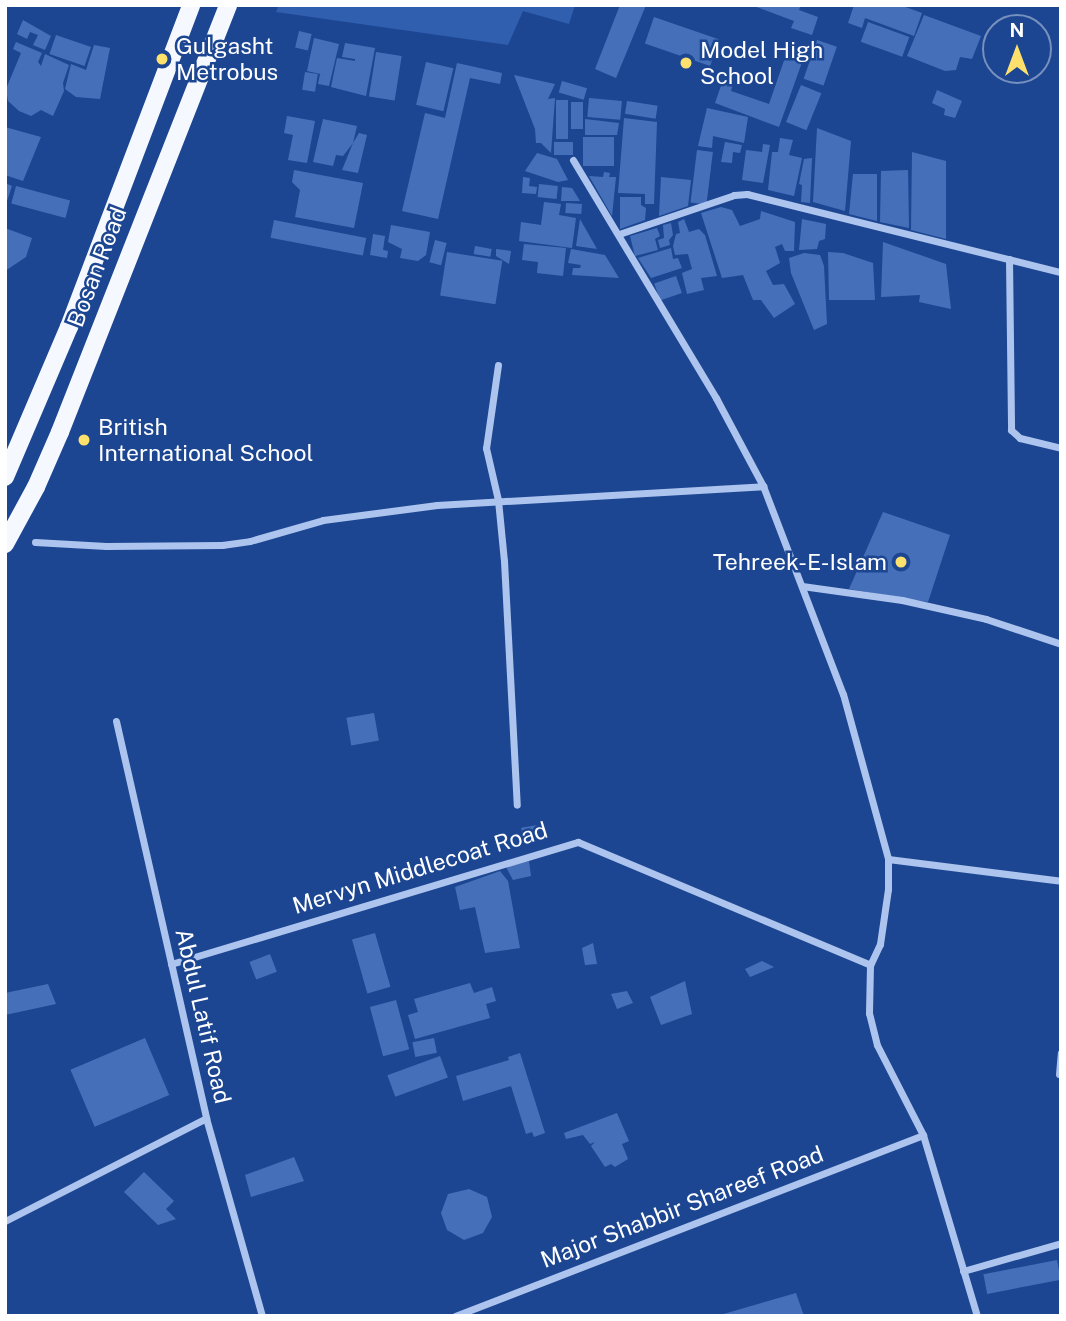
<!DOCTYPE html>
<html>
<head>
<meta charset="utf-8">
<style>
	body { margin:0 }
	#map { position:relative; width:1066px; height:1321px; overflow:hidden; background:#1d4692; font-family:"Public Sans",sans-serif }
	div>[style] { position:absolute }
	.green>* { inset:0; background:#305fb0 }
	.building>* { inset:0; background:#4570b9; transform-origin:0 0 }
	.street>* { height:7px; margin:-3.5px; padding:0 3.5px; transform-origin:3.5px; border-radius:3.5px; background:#adc5ee }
	.primary>* { height:18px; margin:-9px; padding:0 9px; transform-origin:9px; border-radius:9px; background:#f5f8ff }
	.dots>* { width:19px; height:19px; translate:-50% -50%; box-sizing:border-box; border:4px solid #1d4692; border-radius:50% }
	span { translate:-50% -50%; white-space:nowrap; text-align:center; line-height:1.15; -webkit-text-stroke:5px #1d4692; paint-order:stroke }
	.poi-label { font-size:23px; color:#fff }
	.left { translate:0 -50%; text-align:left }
	.right { translate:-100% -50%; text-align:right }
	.street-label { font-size:23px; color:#fff }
	.frame { position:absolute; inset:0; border:7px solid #fff; pointer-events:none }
	.north { position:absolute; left:982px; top:14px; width:70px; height:70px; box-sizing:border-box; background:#1d4692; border:2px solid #7790be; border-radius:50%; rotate:0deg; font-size:19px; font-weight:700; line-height:28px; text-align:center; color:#fff }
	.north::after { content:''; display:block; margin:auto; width:24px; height:32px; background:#fee06c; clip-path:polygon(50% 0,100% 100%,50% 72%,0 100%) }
</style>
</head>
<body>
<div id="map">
	<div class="green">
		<div style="clip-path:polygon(279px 5px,575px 5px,569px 24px,523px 11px,508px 45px,276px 12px)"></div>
	</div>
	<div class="building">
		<div style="clip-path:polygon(620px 5px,646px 5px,616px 78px,595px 69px)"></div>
		<div style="clip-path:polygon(751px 5px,801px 5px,799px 10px,818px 17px,812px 35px,791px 28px,794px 21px)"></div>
		<div style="clip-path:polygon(854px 5px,900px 5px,922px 13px,914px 36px,865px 18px,862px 28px,848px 23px)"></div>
		<div style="clip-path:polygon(924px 15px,981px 36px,972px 59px,960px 57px,956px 70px,945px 71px,907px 56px)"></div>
		<div style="left:654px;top:17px;width:69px;height:28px;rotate:19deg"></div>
		<div style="clip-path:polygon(23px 20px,51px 36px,45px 50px,33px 45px,38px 35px,30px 32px,27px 39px,17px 34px)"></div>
		<div style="left:868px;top:22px;width:44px;height:21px;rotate:20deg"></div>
		<div style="left:299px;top:31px;width:13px;height:17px;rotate:13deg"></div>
		<div style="left:56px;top:35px;width:37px;height:20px;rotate:19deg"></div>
		<div style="clip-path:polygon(314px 38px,339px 44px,329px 86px,318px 84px,320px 74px,325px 75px,307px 71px)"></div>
		<div style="left:817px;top:40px;width:21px;height:41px;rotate:19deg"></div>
		<div style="clip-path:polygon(16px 42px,42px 53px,38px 62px,41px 66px,45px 54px,69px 65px,63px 83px,64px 91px,53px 116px,41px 110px,31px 116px,19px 111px,8px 101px,6px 89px,21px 53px,13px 49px)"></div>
		<div style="clip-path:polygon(345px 43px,375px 48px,366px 96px,331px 87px,337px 58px,355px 61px,355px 59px,342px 57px)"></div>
		<div style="clip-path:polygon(94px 45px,110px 48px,100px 99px,76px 97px,65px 89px,71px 64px,86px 70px)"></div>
		<div style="clip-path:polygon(789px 46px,806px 51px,779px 127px,715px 103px,724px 77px,734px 81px,731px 91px,769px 104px)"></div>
		<div style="left:376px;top:52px;width:26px;height:45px;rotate:9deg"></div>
		<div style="left:426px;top:62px;width:28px;height:44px;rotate:13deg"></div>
		<div style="clip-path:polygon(457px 63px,502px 73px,500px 84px,470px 78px,438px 219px,402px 211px,425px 113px,445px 118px)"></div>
		<div style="left:305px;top:72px;width:13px;height:18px;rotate:9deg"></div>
		<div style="clip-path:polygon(514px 75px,555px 84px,548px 99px,555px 98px,551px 153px,541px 143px,536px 143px,535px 129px)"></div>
		<div style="left:562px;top:81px;width:26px;height:12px;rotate:16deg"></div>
		<div style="left:801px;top:85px;width:22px;height:40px;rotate:22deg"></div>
		<div style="clip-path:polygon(937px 90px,962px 101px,955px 118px,944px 115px,945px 109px,932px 103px)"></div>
		<div style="left:589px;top:98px;width:33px;height:19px;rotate:5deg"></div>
		<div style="left:556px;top:100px;width:12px;height:39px"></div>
		<div style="left:627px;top:101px;width:31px;height:13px;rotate:9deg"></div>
		<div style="left:571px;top:102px;width:12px;height:27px"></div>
		<div style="clip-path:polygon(707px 108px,748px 117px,744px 143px,713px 136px,712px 148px,698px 146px)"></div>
		<div style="clip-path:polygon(287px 116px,315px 121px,307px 163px,288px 160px,293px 135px,284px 133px)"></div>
		<div style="clip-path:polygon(624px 118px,657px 122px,654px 204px,645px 204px,645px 194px,618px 193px)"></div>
		<div style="clip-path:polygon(323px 119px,357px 126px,353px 143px,359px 133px,367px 135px,358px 173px,342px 170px,353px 143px,343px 156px,336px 155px,333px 166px,313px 162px)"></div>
		<div style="clip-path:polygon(585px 119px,619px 123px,617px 135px,585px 135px)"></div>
		<div style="clip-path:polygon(5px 127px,41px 137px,23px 181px,5px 175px)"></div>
		<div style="clip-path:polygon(817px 128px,851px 141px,845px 211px,813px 202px)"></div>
		<div style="left:583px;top:137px;width:31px;height:29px"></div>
		<div style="clip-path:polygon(780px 138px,793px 140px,789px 155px,802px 158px,794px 196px,768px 190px,772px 152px,778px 152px)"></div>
		<div style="left:554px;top:142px;width:19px;height:13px"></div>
		<div style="clip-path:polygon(725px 142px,742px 145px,740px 153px,733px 152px,732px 163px,721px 162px)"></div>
		<div style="clip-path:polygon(763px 144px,770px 145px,763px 183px,742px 180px,746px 150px,762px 152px)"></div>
		<div style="left:697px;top:150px;width:16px;height:53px;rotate:7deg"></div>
		<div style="clip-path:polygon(912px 152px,946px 161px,946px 239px,911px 230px)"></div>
		<div style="clip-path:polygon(537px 153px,557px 159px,568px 180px,558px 182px,525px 171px)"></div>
		<div style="clip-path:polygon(812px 158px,810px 203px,801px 202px,802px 185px,799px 184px,804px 159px)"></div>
		<div style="clip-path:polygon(294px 170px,363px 183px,354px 228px,295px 217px,300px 190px,292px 182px)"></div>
		<div style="clip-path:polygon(908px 170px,909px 228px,880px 222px,881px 171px)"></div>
		<div style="clip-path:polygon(604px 172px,610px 173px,609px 177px,616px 177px,612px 216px,589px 176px,603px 177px)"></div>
		<div style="clip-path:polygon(853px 174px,877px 174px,877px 221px,849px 214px)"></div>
		<div style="clip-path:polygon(523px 177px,530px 178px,529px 186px,537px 187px,536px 194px,522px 193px)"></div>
		<div style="clip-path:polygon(661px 177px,691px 180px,688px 206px,659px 216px)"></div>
		<div style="clip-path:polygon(5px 183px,12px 186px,6px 204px,5px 204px)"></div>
		<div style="left:539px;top:184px;width:19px;height:13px;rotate:6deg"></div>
		<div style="left:16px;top:186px;width:56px;height:18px;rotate:15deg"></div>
		<div style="clip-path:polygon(562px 187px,572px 188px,580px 201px,561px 201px)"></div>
		<div style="clip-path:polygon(620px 197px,641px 197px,641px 205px,646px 208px,645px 220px,620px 229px)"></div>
		<div style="clip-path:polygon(544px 202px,561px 204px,559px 215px,576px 218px,572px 248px,519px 241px,521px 222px,541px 225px)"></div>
		<div style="left:566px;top:203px;width:16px;height:10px;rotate:4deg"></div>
		<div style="clip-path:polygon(721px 207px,732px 210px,740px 226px,760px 219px,761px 211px,795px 222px,794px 251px,785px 251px,782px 244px,775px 247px,780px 263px,766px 271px,773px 285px,784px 284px,795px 304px,774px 318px,761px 300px,753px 300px,743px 275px,722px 278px,701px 213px)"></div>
		<div style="clip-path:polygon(580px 219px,597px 249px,576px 246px)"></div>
		<div style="clip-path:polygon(684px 219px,689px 232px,699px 229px,705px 235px,717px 276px,701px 278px,704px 290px,687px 294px,682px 273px,692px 269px,688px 254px,675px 255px,673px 246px,676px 234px,680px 233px,678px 222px)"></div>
		<div style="clip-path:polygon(802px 219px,826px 224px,825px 239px,819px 241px,817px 249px,799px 250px)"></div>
		<div style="left:274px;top:220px;width:94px;height:18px;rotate:11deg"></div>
		<div style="clip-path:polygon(671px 223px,673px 235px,669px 240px,670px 245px,660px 248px,658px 240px,664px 238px,663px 225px)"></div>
		<div style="clip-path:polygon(391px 225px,430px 232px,426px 255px,418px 261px,400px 258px,402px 249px,388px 242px)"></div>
		<div style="clip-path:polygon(5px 228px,32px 238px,26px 257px,5px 271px)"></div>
		<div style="clip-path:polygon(657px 228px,660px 236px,655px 239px,658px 250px,635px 256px,630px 236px)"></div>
		<div style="clip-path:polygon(373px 234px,385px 236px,383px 250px,388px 251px,387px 258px,370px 255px)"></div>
		<div style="left:435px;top:240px;width:12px;height:23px;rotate:14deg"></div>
		<div style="clip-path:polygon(883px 242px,946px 264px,951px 309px,919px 302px,920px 295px,881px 297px)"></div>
		<div style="clip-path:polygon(524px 244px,566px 248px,563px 276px,537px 273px,538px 262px,522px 260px)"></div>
		<div style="left:475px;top:246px;width:17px;height:8px;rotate:10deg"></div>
		<div style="clip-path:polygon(671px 248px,673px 259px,678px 258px,682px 268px,651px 278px,638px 258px)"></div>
		<div style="clip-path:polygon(496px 249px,511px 251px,509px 264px,496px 256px)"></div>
		<div style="clip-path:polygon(571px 249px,605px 255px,619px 278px,572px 275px,573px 268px,580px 268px,581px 265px,568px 263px)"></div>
		<div style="left:447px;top:252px;width:56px;height:44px;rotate:9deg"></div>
		<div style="clip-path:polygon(828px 252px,843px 253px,873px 263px,875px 300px,829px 300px)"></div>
		<div style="clip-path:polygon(804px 253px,820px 255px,824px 266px,827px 324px,814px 330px,791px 273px,789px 258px)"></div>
		<div style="left:676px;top:276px;width:18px;height:23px;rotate:71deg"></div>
		<div style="clip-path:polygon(883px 512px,950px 535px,928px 602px,849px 589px)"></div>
		<div style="left:374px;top:713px;width:28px;height:28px;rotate:80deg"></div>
		<div style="left:538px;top:825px;width:13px;height:17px;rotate:81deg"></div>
		<div style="clip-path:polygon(529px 861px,531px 876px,513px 880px,506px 867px)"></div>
		<div style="clip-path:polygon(500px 871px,508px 881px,520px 948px,485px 953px,475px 907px,460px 910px,455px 887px)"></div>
		<div style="left:375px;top:933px;width:56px;height:24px;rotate:74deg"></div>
		<div style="clip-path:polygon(593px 943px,597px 964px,585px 965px,582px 948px)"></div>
		<div style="left:270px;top:954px;width:19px;height:22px;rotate:69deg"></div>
		<div style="clip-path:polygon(762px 961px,774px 967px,750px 977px,745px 969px)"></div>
		<div style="clip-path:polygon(685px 981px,692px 1014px,661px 1025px,650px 997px)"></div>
		<div style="clip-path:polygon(470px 983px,474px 993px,492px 987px,496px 1001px,486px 1004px,490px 1018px,415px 1039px,408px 1015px,418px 1012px,414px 999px)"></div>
		<div style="clip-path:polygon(48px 984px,56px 1004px,5px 1015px,5px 993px)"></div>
		<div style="clip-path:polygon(627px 991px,633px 1003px,617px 1009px,611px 994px)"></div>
		<div style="left:396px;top:1000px;width:51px;height:27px;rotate:75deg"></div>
		<div style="left:145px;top:1038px;width:62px;height:81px;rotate:67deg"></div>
		<div style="left:434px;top:1038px;width:15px;height:22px;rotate:79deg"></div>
		<div style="clip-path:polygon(520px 1053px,545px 1133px,534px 1137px,532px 1132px,526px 1134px,511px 1086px,463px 1101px,456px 1076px,509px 1060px,508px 1057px)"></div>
		<div style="left:440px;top:1056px;width:23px;height:56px;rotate:70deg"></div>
		<div style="clip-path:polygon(617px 1113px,629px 1141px,622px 1144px,628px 1159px,615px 1167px,611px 1164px,605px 1167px,591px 1146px,595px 1142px,590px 1144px,583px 1135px,566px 1139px,564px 1133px)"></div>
		<div style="clip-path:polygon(294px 1157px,304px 1181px,251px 1197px,245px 1175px)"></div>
		<div style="clip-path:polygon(144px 1172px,174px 1201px,166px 1209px,176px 1219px,158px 1225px,124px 1192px)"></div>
		<div style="clip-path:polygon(469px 1189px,487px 1197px,492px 1217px,483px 1233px,464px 1240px,447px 1230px,441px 1213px,448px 1194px)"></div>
		<div style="left:1057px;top:1260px;width:20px;height:75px;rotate:79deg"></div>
		<div style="clip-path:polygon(796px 1293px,804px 1316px,720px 1316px,720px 1315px)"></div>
	</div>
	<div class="street">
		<div style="left:573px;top:160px;width:278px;rotate:59deg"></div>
		<div style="left:716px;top:398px;width:100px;rotate:61.9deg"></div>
		<div style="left:763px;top:486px;width:223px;rotate:69deg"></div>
		<div style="left:843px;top:694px;width:171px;rotate:74.7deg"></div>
		<div style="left:888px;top:859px;width:30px;rotate:90deg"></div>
		<div style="left:888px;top:889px;width:56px;rotate:98.3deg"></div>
		<div style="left:880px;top:944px;width:23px;rotate:115deg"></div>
		<div style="left:870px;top:965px;width:48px;rotate:91.2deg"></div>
		<div style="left:869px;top:1013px;width:33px;rotate:76deg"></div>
		<div style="left:877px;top:1045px;width:101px;rotate:62.9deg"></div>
		<div style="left:923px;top:1135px;width:189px;rotate:73.4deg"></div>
		<div style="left:619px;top:234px;width:121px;rotate:-18.7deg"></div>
		<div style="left:734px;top:195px;width:13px;rotate:-4deg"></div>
		<div style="left:747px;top:194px;width:324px;rotate:14deg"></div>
		<div style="left:1009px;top:259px;width:171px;rotate:89.3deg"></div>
		<div style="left:1011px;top:430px;width:12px;rotate:42deg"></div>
		<div style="left:1020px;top:438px;width:42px;rotate:13.7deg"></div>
		<div style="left:498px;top:365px;width:84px;rotate:98.2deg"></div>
		<div style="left:486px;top:448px;width:53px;rotate:77deg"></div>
		<div style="left:498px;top:500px;width:61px;rotate:84.4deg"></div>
		<div style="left:504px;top:561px;width:244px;rotate:87deg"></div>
		<div style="left:35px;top:542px;width:71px;rotate:3.2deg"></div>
		<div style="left:106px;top:546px;width:116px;rotate:-0.5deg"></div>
		<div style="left:222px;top:545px;width:28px;rotate:-8deg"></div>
		<div style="left:250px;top:541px;width:76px;rotate:-16deg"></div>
		<div style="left:323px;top:520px;width:115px;rotate:-7.5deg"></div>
		<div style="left:437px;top:505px;width:327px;rotate:-3.3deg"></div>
		<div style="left:802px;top:586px;width:101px;rotate:8deg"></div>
		<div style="left:902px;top:600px;width:86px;rotate:12.7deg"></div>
		<div style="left:986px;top:619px;width:79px;rotate:18.4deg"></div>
		<div style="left:116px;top:721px;width:407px;rotate:77.2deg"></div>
		<div style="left:206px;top:1118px;width:206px;rotate:74.2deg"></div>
		<div style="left:888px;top:859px;width:174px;rotate:7.2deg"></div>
		<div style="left:171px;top:964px;width:425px;rotate:-16.7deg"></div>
		<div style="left:578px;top:842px;width:317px;rotate:22.8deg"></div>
		<div style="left:1059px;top:1074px;width:21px;rotate:-85deg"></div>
		<div style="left:5px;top:1221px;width:226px;rotate:-27.1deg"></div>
		<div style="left:963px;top:1271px;width:102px;rotate:-15.9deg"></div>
		<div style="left:455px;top:1316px;width:502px;rotate:-21.14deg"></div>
	</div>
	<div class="primary">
		<div style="left:5px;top:477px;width:163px;rotate:-66.9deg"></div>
		<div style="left:69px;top:327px;width:344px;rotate:-69.2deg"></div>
		<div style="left:5px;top:544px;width:65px;rotate:-61.5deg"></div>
		<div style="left:36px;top:487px;width:60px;rotate:-66.4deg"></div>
		<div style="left:60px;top:432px;width:459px;rotate:-68.5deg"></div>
	</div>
	<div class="dots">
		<div style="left:162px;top:59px;background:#fee06c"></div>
		<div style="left:686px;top:63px;background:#fee06c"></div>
		<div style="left:84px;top:440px;background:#fee06c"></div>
		<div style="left:901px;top:562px;background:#fee06c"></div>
	</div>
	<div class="poi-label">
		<span class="left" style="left:176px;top:59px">Gulgasht<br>Metrobus</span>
		<span class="left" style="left:700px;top:63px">Model High<br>School</span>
		<span class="left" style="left:98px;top:440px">British<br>International School</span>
		<span class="right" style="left:887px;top:562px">Tehreek-E-Islam</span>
	</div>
	<div class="street-label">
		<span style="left:97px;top:267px;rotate:-69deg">Bosan Road</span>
		<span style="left:420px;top:868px;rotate:-17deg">Mervyn Middlecoat Road</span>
		<span style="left:203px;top:1016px;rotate:77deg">Abdul Latif Road</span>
		<span style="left:682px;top:1207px;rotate:-21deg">Major Shabbir Shareef Road</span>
	</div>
	<div class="frame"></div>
	<div class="north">N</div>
</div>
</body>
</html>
